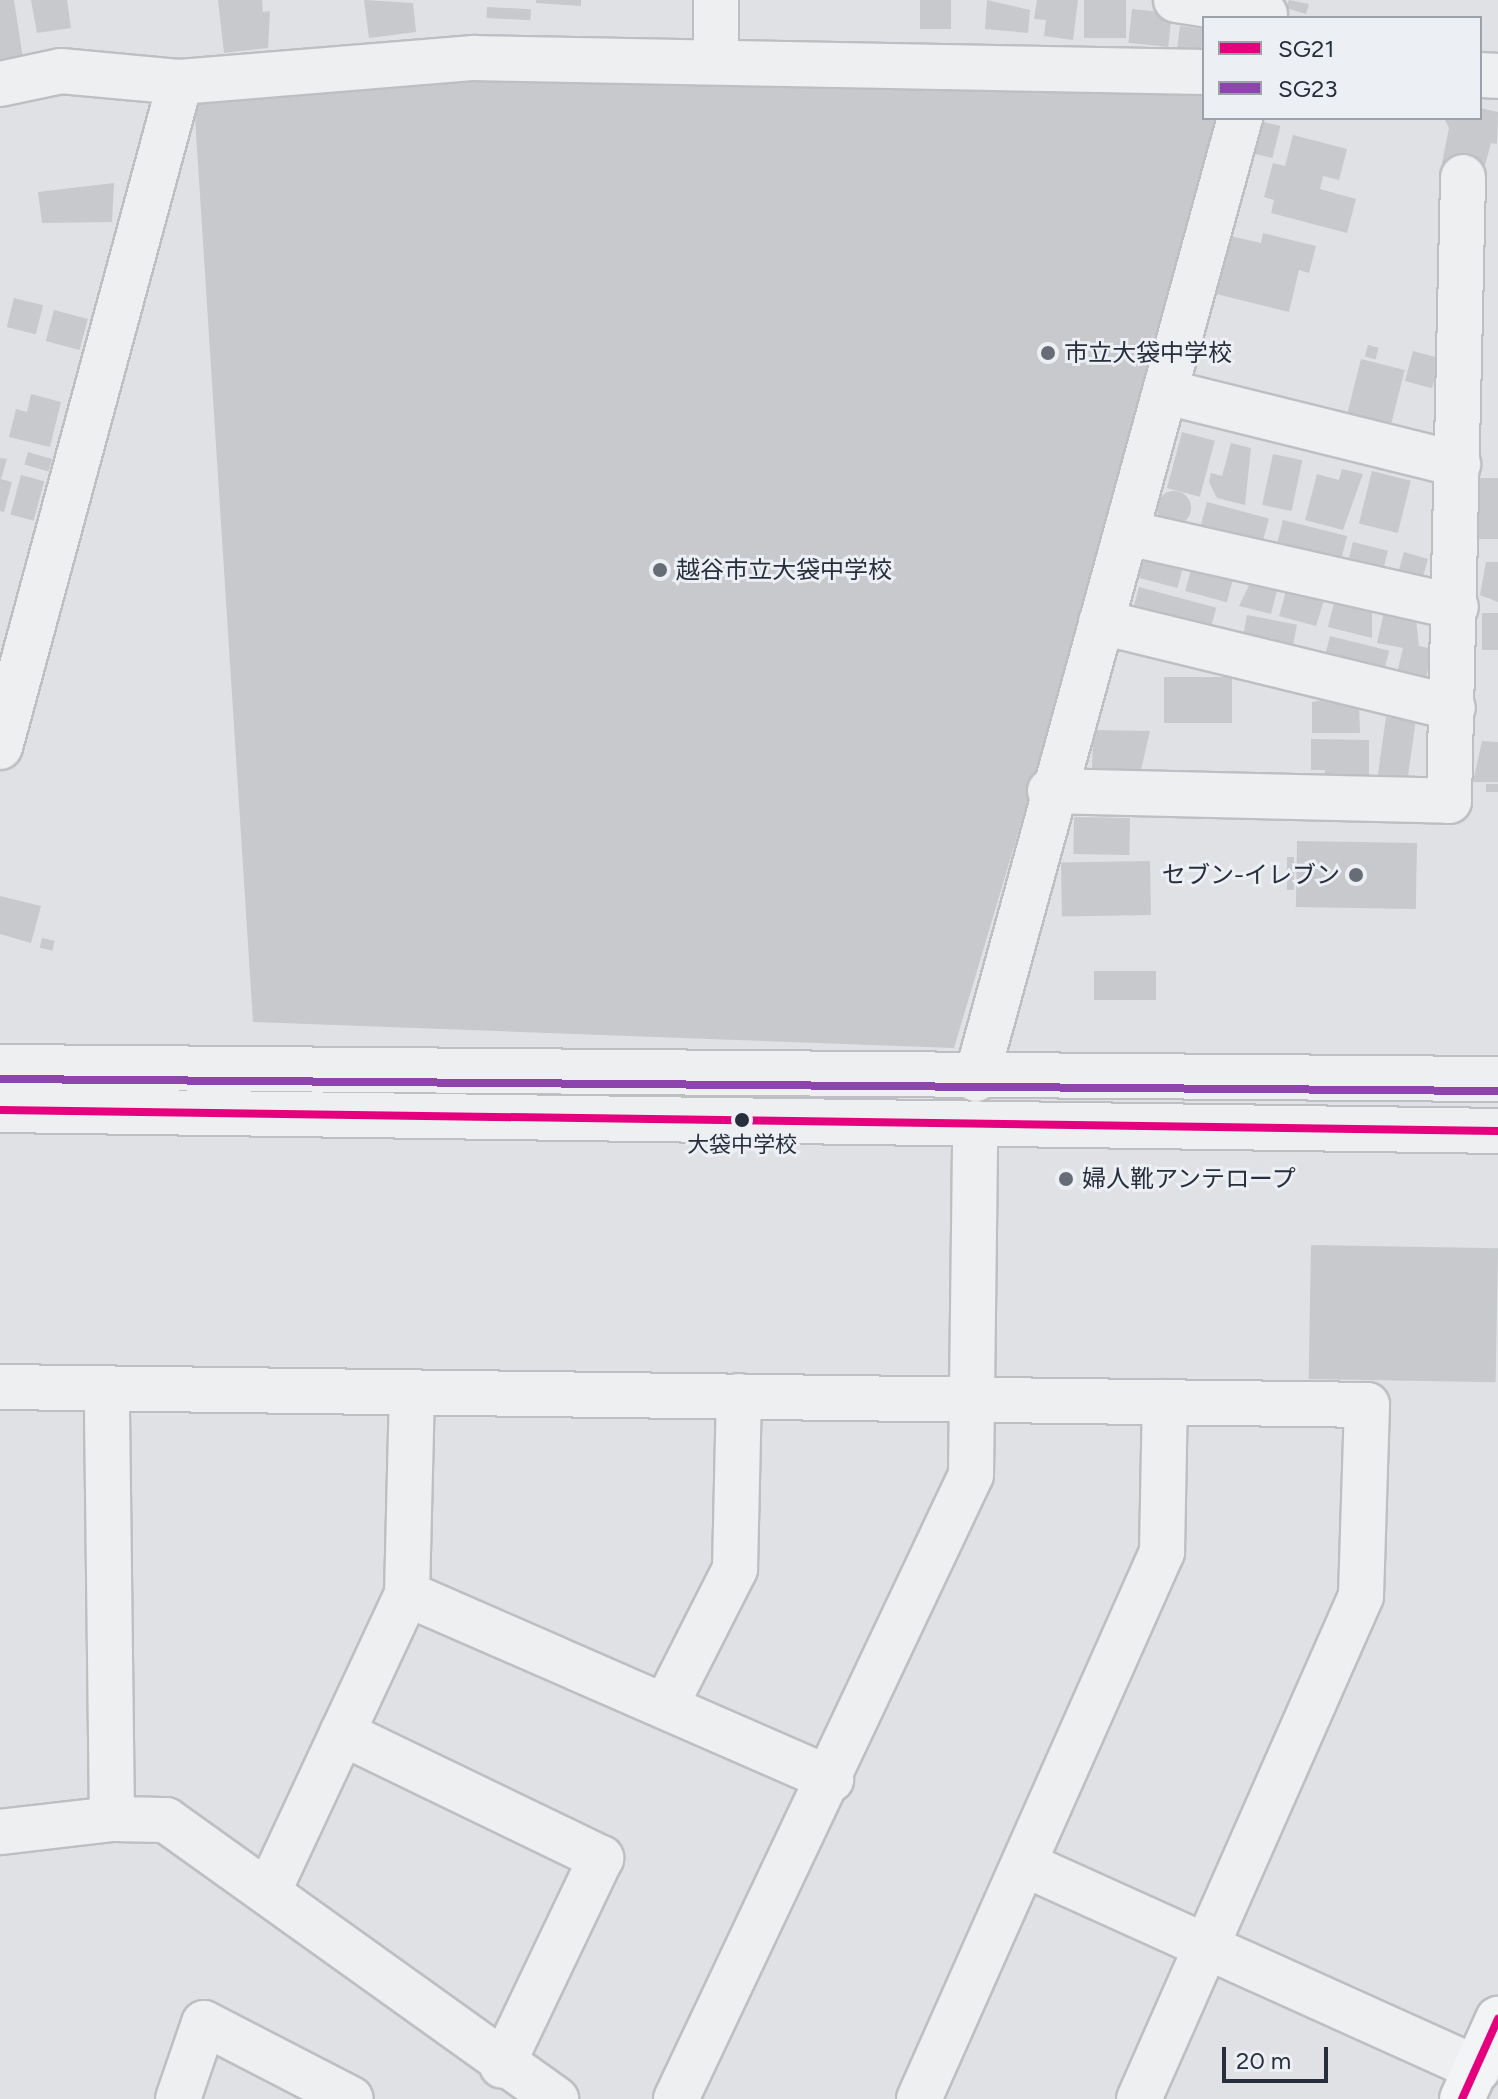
<!DOCTYPE html>
<html>
<head>
<meta charset="utf-8">
<style>
	body { margin:0 }
	#map { position:relative; width:1498px; height:2099px; overflow:hidden; background:#dfe1e4; font-family:Figtree,"Noto Sans JP",sans-serif }
	div>[style] { position:absolute }
	.building>* { inset:0; background:#c7c9cc; transform-origin:0 0 }
	.round { border-radius:50% }
	.roads { filter:drop-shadow(2px 0 #bdbfc2) drop-shadow(-2px 0 #bdbfc2) drop-shadow(0 2px #bdbfc2) drop-shadow(0 -2px #bdbfc2) }
	.minor>* { height:44px; margin:-22px; padding:0 22px; transform-origin:22px; border-radius:22px; background:#eeeff1 }
	.major>* { height:44px; margin:-22px; padding:0 22px; transform-origin:22px; border-radius:22px; background:#f3f4f5 }
	.bus-1>* { height:8px; margin:-4px; padding:0 4px; transform-origin:4px; border-radius:4px; background:#e5007d }
	.bus-2>* { height:8px; margin:-4px; padding:0 4px; transform-origin:4px; border-radius:4px; background:#8e44ad }
	.dots>* { width:22px; height:22px; translate:-50% -50%; box-sizing:border-box; border:4px solid #eceff4; border-radius:50% }
	span { translate:-50% -50%; white-space:nowrap; text-align:center; line-height:1.15; -webkit-text-stroke:6px #eceff4; paint-order:stroke }
	.bus-label { font-size:22px; color:#272e3c }
	.poi-label { font-size:24px; color:#272e3c }
	.left { translate:0 -50%; text-align:left }
	.right { translate:-100% -50%; text-align:right }
	.legend { position:absolute; left:1202px; top:16px; width:280px; height:104px; box-sizing:border-box; background:#eceff4; border:2px solid #9da2aa; margin:0; padding:10px 14px; list-style:none; font-size:24px; color:#272e3c }
	.legend li { display:flex; align-items:center; gap:16px; height:40px }
	.legend b { width:40px; border:2px solid #9da2aa }
	.scale { position:absolute; left:1222px; top:2047px; width:106px; height:36px; box-sizing:border-box; border:4px solid #272e3c; border-top:0; padding-left:10px; font-size:24px; line-height:28px; white-space:nowrap; color:#272e3c; -webkit-text-stroke:6px #eceff4; paint-order:stroke }
</style>
</head>
<body>
<div id="map">
	<div class="building">
		<div style="clip-path:polygon(0 0,14px 0,23px 59px,0 63px)"></div>
		<div style="clip-path:polygon(31px 0,67px 0,71px 28px,37px 33px)"></div>
		<div style="clip-path:polygon(218px 0,262px 0,263px 12px,270px 11px,268px 48px,224px 53px)"></div>
		<div style="clip-path:polygon(364px 0,413px 3px,416px 32px,369px 38px)"></div>
		<div style="clip-path:polygon(536px 0,581px 0,581px 6px,536px 3px)"></div>
		<div style="left:920px;top:0;width:31px;height:29px"></div>
		<div style="clip-path:polygon(987px 0,1030px 10px,1028px 33px,985px 29px)"></div>
		<div style="clip-path:polygon(1037px 0,1078px 0,1073px 40px,1044px 36px,1046px 20px,1034px 19px)"></div>
		<div style="left:1084px;top:0;width:42px;height:38px"></div>
		<div style="clip-path:polygon(1289px 0,1309px 4px,1306px 14px,1286px 8px)"></div>
		<div style="left:487px;top:7px;width:44px;height:11px;rotate:3deg"></div>
		<div style="left:1132px;top:9px;width:40px;height:34px;rotate:6deg"></div>
		<div style="left:1180px;top:26px;width:24px;height:24px;rotate:7deg"></div>
		<div style="clip-path:polygon(469px 67px,1204px 81px,1204px 118px,1231px 118px,954px 1048px,253px 1022px,194px 102px)"></div>
		<div style="clip-path:polygon(1480px 108px,1498px 112px,1497px 144px,1491px 143px,1483px 173px,1442px 163px,1449px 128px,1444px 118px,1480px 118px)"></div>
		<div style="left:1260px;top:121px;width:21px;height:33px;rotate:14deg"></div>
		<div style="clip-path:polygon(1293px 135px,1347px 149px,1339px 180px,1323px 176px,1320px 189px,1356px 199px,1347px 233px,1271px 213px,1274px 200px,1264px 197px,1273px 163px,1285px 166px)"></div>
		<div style="clip-path:polygon(114px 183px,112px 222px,42px 223px,38px 192px)"></div>
		<div style="clip-path:polygon(1263px 233px,1316px 246px,1309px 273px,1299px 270px,1289px 312px,1216px 294px,1230px 236px,1261px 243px)"></div>
		<div style="left:14px;top:298px;width:30px;height:30px;rotate:14deg"></div>
		<div style="left:54px;top:310px;width:35px;height:32px;rotate:15deg"></div>
		<div style="left:1368px;top:345px;width:11px;height:12px;rotate:15deg"></div>
		<div style="left:1413px;top:351px;width:28px;height:31px;rotate:15deg"></div>
		<div style="left:1361px;top:359px;width:45px;height:59px;rotate:14deg"></div>
		<div style="clip-path:polygon(31px 394px,61px 402px,50px 447px,9px 437px,16px 409px,27px 412px)"></div>
		<div style="left:1182px;top:432px;width:34px;height:58px;rotate:15deg"></div>
		<div style="clip-path:polygon(1231px 443px,1251px 448px,1245px 505px,1217px 498px,1209px 482px,1211px 473px,1222px 476px)"></div>
		<div style="left:28px;top:452px;width:25px;height:13px;rotate:16deg"></div>
		<div style="left:1273px;top:454px;width:30px;height:52px;rotate:12deg"></div>
		<div style="clip-path:polygon(0 458px,7px 459px,1px 479px,12px 482px,4px 512px,0 511px)"></div>
		<div style="clip-path:polygon(1342px 469px,1363px 474px,1343px 530px,1305px 520px,1317px 474px,1339px 480px)"></div>
		<div style="left:1372px;top:471px;width:40px;height:54px;rotate:14deg"></div>
		<div style="left:21px;top:475px;width:24px;height:41px;rotate:15deg"></div>
		<div style="left:1478px;top:478px;width:20px;height:61px"></div>
		<div class="round" style="left:1157px;top:491px;width:34px;height:34px"></div>
		<div style="left:1207px;top:502px;width:64px;height:33px;rotate:15deg"></div>
		<div style="left:1283px;top:520px;width:66px;height:34px;rotate:14deg"></div>
		<div style="left:1353px;top:542px;width:36px;height:28px;rotate:14deg"></div>
		<div style="left:1404px;top:552px;width:25px;height:29px;rotate:16deg"></div>
		<div style="left:1143px;top:554px;width:42px;height:24px;rotate:15deg"></div>
		<div style="clip-path:polygon(1486px 562px,1498px 562px,1498px 602px,1480px 595px)"></div>
		<div style="left:1192px;top:566px;width:43px;height:26px;rotate:15deg"></div>
		<div style="clip-path:polygon(1252px 579px,1278px 586px,1271px 614px,1239px 606px)"></div>
		<div style="left:1139px;top:587px;width:80px;height:29px;rotate:15deg"></div>
		<div style="clip-path:polygon(1301px 590px,1325px 597px,1316px 626px,1279px 616px,1286px 591px)"></div>
		<div style="clip-path:polygon(1335px 599px,1372px 608px,1372px 638px,1328px 627px)"></div>
		<div style="clip-path:polygon(1384px 612px,1416px 619px,1419px 646px,1432px 649px,1424px 688px,1395px 681px,1403px 648px,1377px 643px)"></div>
		<div style="left:1482px;top:613px;width:16px;height:37px"></div>
		<div style="left:1247px;top:615px;width:51px;height:29px;rotate:11deg"></div>
		<div style="left:1330px;top:636px;width:61px;height:28px;rotate:14deg"></div>
		<div style="left:1164px;top:677px;width:68px;height:46px"></div>
		<div style="clip-path:polygon(1336px 698px,1359px 705px,1360px 733px,1312px 733px,1312px 702px)"></div>
		<div style="left:1386px;top:717px;width:30px;height:63px;rotate:8deg"></div>
		<div style="clip-path:polygon(1093px 730px,1150px 731px,1140px 774px,1092px 773px)"></div>
		<div style="clip-path:polygon(1311px 739px,1369px 740px,1369px 778px,1325px 778px,1325px 770px,1311px 770px)"></div>
		<div style="clip-path:polygon(1482px 741px,1498px 742px,1498px 782px,1473px 782px)"></div>
		<div style="left:1486px;top:784px;width:12px;height:8px"></div>
		<div style="left:1074px;top:817px;width:56px;height:37px;rotate:1deg"></div>
		<div style="left:1297px;top:841px;width:120px;height:66px;rotate:1deg"></div>
		<div style="left:1287px;top:857px;width:7px;height:33px"></div>
		<div style="left:1150px;top:861px;width:54px;height:89px;rotate:89deg"></div>
		<div style="clip-path:polygon(0 896px,41px 906px,31px 943px,0 934px)"></div>
		<div style="left:42px;top:938px;width:13px;height:10px;rotate:13deg"></div>
		<div style="left:1094px;top:971px;width:62px;height:29px"></div>
		<div style="left:1311px;top:1245px;width:187px;height:134px;rotate:1deg"></div>
	</div>
	<div class="roads">
		<div class="minor">
			<div style="left:716px;top:0;width:60px;rotate:90deg"></div>
			<div style="left:1176px;top:0;width:90px;rotate:8.9deg"></div>
			<div style="left:1480px;top:75px;width:18px;rotate:3deg"></div>
			<div style="left:0;top:84px;width:62px;rotate:-12deg"></div>
			<div style="left:61px;top:71px;width:120px;rotate:5.3deg"></div>
			<div style="left:180px;top:82px;width:295px;rotate:-4.7deg"></div>
			<div style="left:474px;top:58px;width:730px;rotate:1.1deg"></div>
			<div style="left:1166px;top:392px;width:301px;rotate:13.9deg"></div>
			<div style="left:1128px;top:533px;width:336px;rotate:12.7deg"></div>
			<div style="left:1101px;top:622px;width:362px;rotate:13.7deg"></div>
			<div style="left:0;top:747px;width:689px;rotate:-74.85deg"></div>
			<div style="left:1050px;top:791px;width:399px;rotate:1.4deg"></div>
			<div style="left:1449px;top:801px;width:624px;rotate:-88.71deg"></div>
			<div style="left:0;top:1067px;width:1498px;rotate:0.46deg"></div>
			<div style="left:976px;top:1079px;width:997px;rotate:-74.64deg"></div>
			<div style="left:0;top:1110px;width:1498px;rotate:0.8deg"></div>
			<div style="left:0;top:1387px;width:1367px;rotate:0.75deg"></div>
			<div style="left:1367px;top:1405px;width:191px;rotate:91.8deg"></div>
			<div style="left:1361px;top:1596px;width:550px;rotate:113.81deg"></div>
			<div style="left:407px;top:1594px;width:463px;rotate:23.6deg"></div>
			<div style="left:666px;top:1705px;width:153px;rotate:-63.1deg"></div>
			<div style="left:735px;top:1569px;width:173px;rotate:-88.7deg"></div>
			<div style="left:342px;top:1733px;width:288px;rotate:25.8deg"></div>
			<div style="left:601px;top:1858px;width:230px;rotate:115.5deg"></div>
			<div style="left:112px;top:1819px;width:54px;rotate:1.1deg"></div>
			<div style="left:166px;top:1820px;width:480px;rotate:35.6deg"></div>
			<div style="left:0;top:1832px;width:113px;rotate:-6.6deg"></div>
			<div style="left:112px;top:1819px;width:430px;rotate:-90.7deg"></div>
			<div style="left:1026px;top:1865px;width:496px;rotate:24.3deg"></div>
			<div style="left:270px;top:1888px;width:324px;rotate:-65deg"></div>
			<div style="left:407px;top:1594px;width:201px;rotate:-88.6deg"></div>
			<div style="left:178px;top:2099px;width:80px;rotate:-71.1deg"></div>
			<div style="left:204px;top:2023px;width:165px;rotate:27.3deg"></div>
			<div style="left:676px;top:2099px;width:690px;rotate:-64.7deg"></div>
			<div style="left:971px;top:1475px;width:352px;rotate:-89.3deg"></div>
			<div style="left:919px;top:2099px;width:599px;rotate:-66.05deg"></div>
			<div style="left:1162px;top:1552px;width:150px;rotate:-88.9deg"></div>
		</div>
		<div class="major">
			<div style="left:1462px;top:2099px;width:88px;rotate:-65.8deg"></div>
		</div>
	</div>
	<div class="bus-1">
		<div style="left:0;top:1110px;width:1498px;rotate:0.8deg"></div>
		<div style="left:1462px;top:2099px;width:88px;rotate:-65.8deg"></div>
	</div>
	<div class="bus-2">
		<div style="left:0;top:1079px;width:1498px;rotate:0.46deg"></div>
	</div>
	<div class="dots">
		<div style="left:1048px;top:353px;background:#676d77"></div>
		<div style="left:660px;top:570px;background:#676d77"></div>
		<div style="left:1356px;top:875px;background:#676d77"></div>
		<div style="left:742px;top:1120px;background:#272e3c"></div>
		<div style="left:1066px;top:1179px;background:#676d77"></div>
	</div>
	<div class="bus-label">
		<span style="left:742px;top:1145px">大袋中学校</span>
	</div>
	<div class="poi-label">
		<span class="left" style="left:1064px;top:353px">市立大袋中学校</span>
		<span class="left" style="left:676px;top:570px">越谷市立大袋中学校</span>
		<span class="right" style="left:1340px;top:875px">セブン-イレブン</span>
		<span class="left" style="left:1082px;top:1179px">婦人靴アンテロープ</span>
	</div>
	<ul class="legend">
	<li><b style="height:10px;background:#e5007d"></b>SG21</li>
	<li><b style="height:10px;background:#8e44ad"></b>SG23</li>
	</ul>
	<div class="scale">20 m</div>
</div>
</body>
</html>
